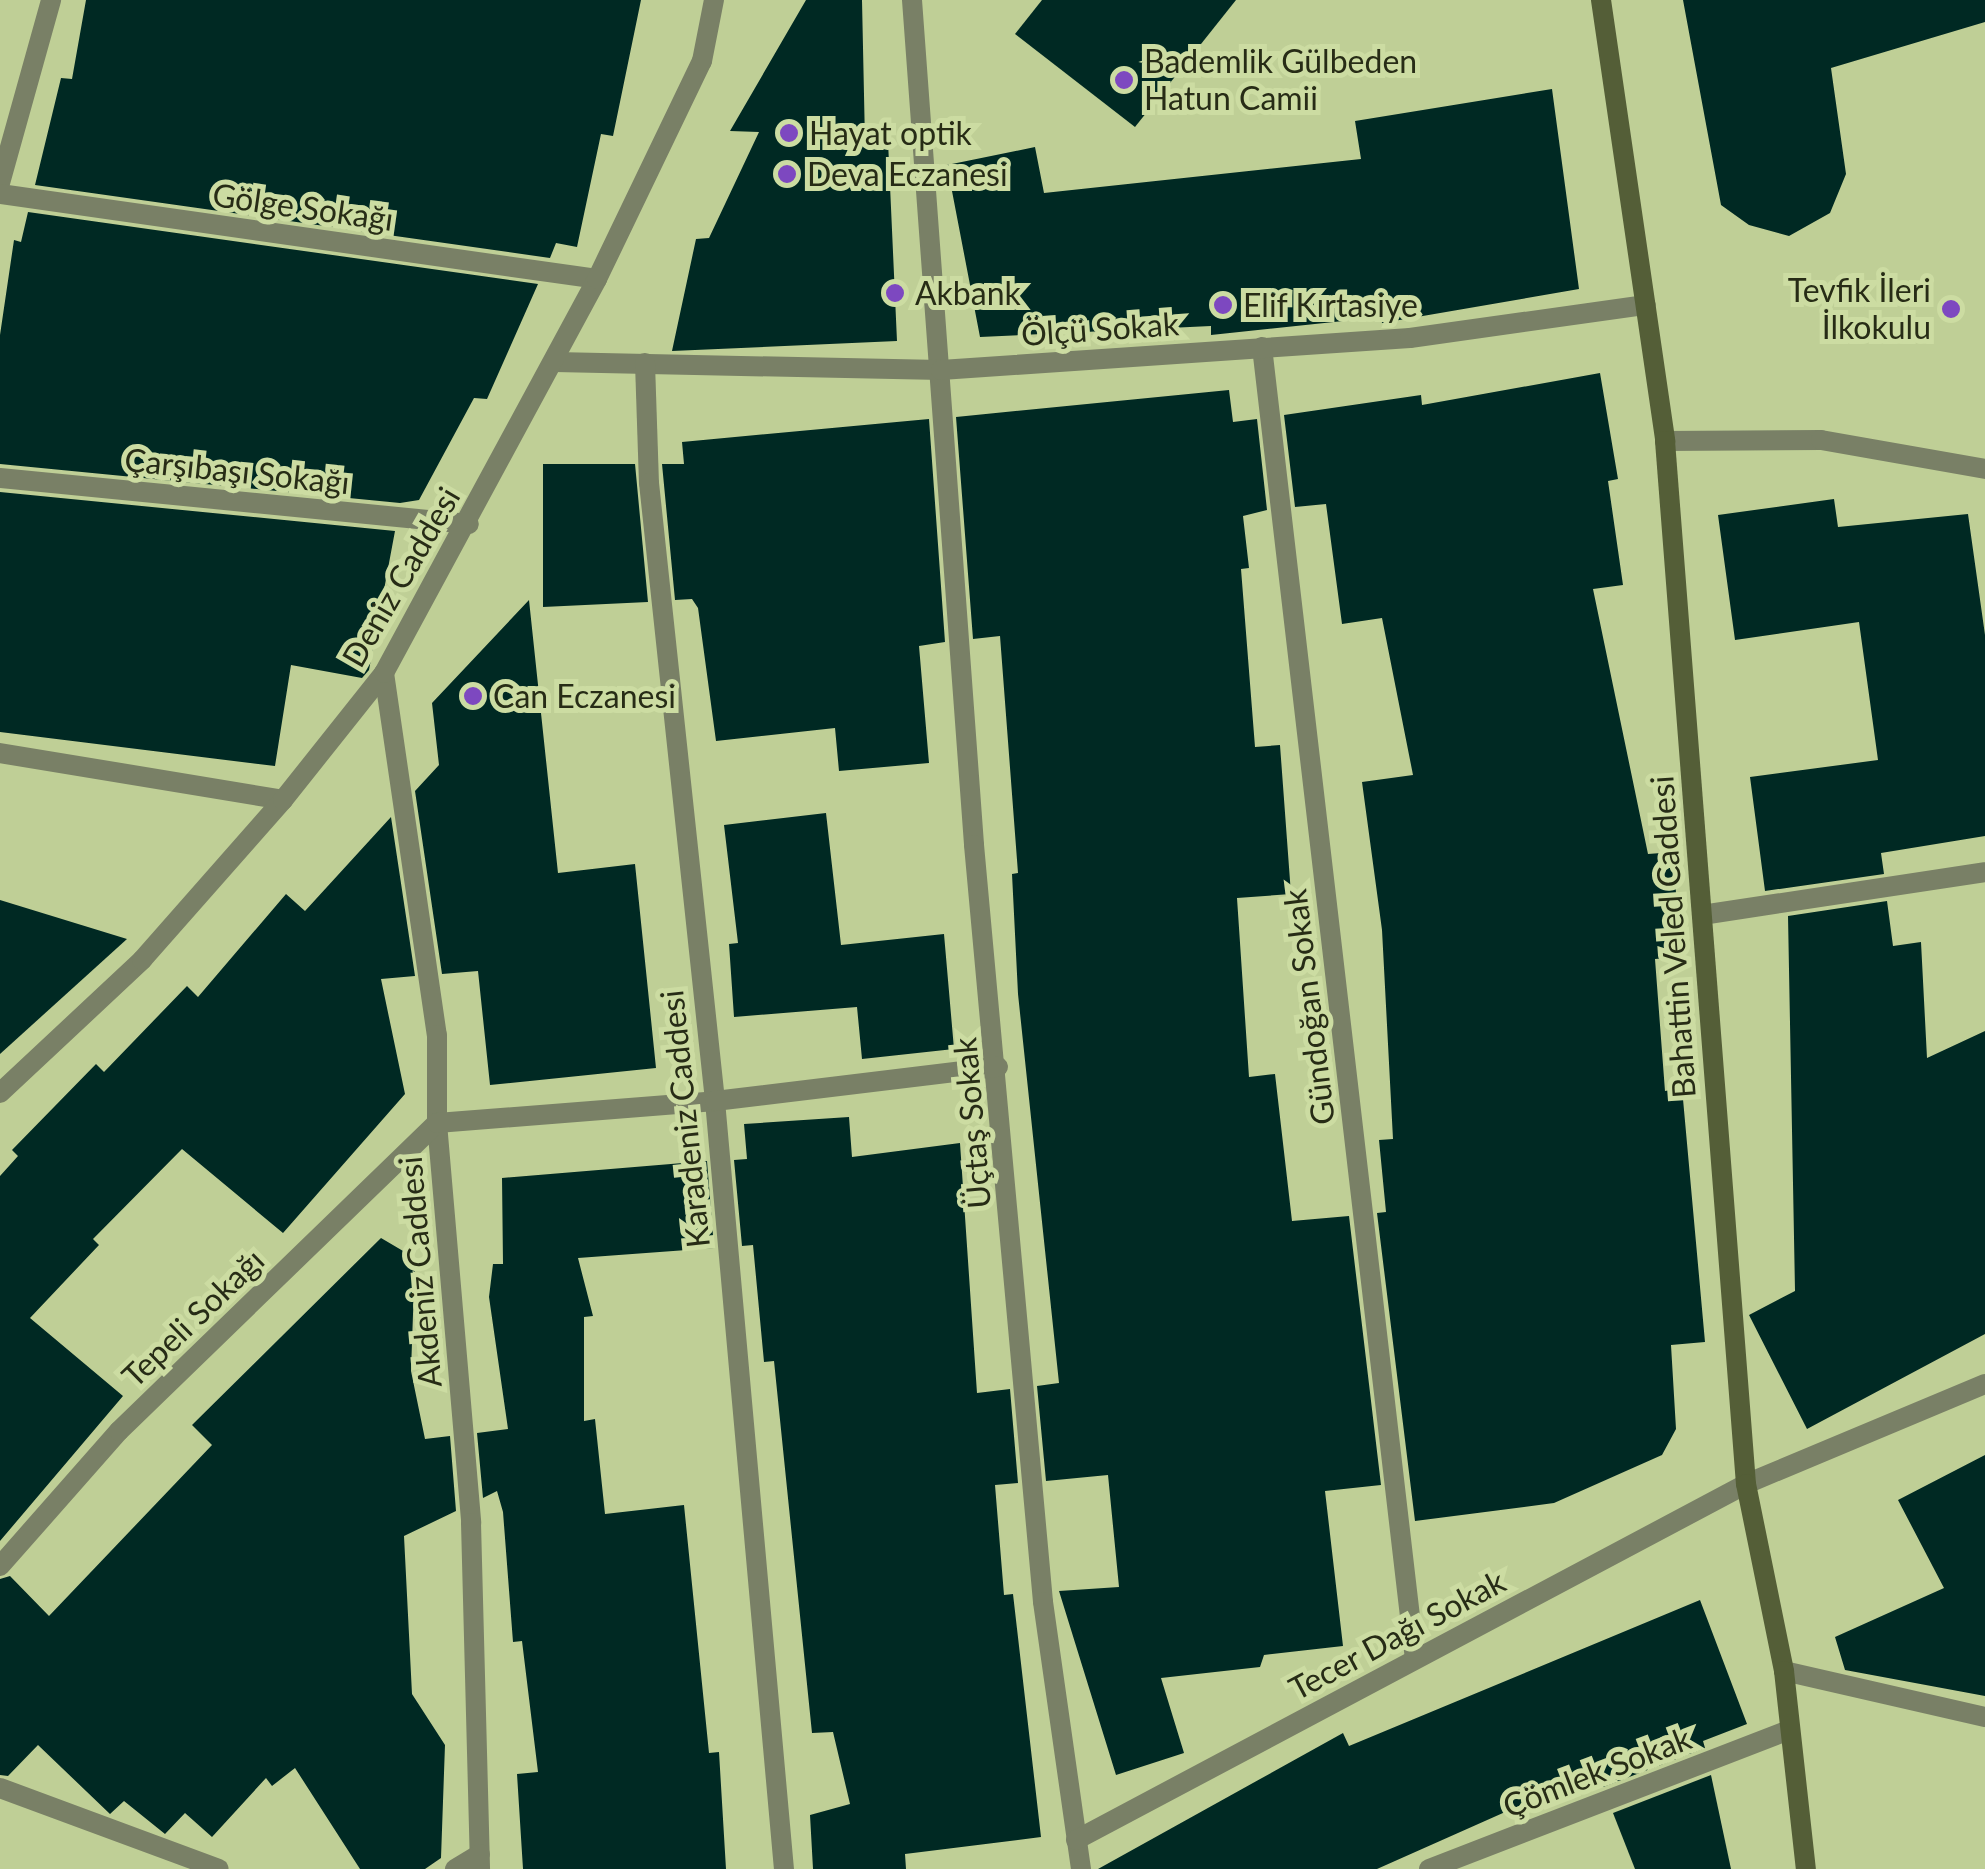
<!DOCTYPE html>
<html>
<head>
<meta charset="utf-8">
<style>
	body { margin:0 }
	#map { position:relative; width:1985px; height:1869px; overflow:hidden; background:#bfcf96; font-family:Lato,sans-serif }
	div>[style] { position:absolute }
	.building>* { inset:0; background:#002923 }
	.street>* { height:20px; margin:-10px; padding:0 10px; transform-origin:10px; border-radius:10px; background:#798066 }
	.secondary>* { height:20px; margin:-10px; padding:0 10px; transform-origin:10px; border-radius:10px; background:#545e37 }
	.dots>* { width:28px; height:28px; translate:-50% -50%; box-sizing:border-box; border:5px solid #ccdca2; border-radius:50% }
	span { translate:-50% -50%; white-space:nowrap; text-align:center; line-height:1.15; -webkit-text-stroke:10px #ccdca2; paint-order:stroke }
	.poi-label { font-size:32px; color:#272c16 }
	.left { translate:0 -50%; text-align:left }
	.right { translate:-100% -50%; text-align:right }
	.street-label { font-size:32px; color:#272c16 }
</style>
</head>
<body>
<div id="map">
	<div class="building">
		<div style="clip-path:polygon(86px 0,641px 0,613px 136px,601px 134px,577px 247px,556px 243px,550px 258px,35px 185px,61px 78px,72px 79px)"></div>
		<div style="clip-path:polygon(806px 0,862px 0,865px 142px,888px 141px,897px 341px,672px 351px,696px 239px,709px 238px,759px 132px,730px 131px)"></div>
		<div style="clip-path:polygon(1042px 0,1236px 0,1135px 127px,1015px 34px)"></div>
		<div style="clip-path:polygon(1683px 0,1985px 0,1985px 22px,1831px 68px,1846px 174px,1830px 213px,1789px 236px,1749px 225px,1721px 205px)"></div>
		<div style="clip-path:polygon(1552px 89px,1579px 289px,1382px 323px,1381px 317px,1211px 335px,1211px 326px,980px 337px,947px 165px,1035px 147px,1044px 193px,1361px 159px,1355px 121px)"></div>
		<div style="clip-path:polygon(28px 212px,538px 284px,487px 399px,474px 398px,419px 500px,400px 503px,0 464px,0 335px,14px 240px,21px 242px)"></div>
		<div style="clip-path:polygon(1600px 373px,1618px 479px,1608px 481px,1623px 585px,1593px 589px,1648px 854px,1674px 852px,1679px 957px,1655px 959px,1665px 1091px,1682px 1088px,1705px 1342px,1671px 1345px,1676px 1429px,1662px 1455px,1554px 1503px,1415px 1521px,1377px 1213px,1386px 1212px,1379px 1140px,1393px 1139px,1382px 930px,1362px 782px,1413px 775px,1382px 618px,1342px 624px,1326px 504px,1295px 507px,1284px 415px,1421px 395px,1422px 405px)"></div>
		<div style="clip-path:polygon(1229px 390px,1233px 422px,1257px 419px,1267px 510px,1243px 516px,1249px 568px,1241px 569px,1255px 747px,1280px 745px,1291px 894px,1237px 898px,1249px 1077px,1275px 1074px,1292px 1221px,1349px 1216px,1381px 1485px,1325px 1491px,1343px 1646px,1264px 1655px,1260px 1667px,1161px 1678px,1184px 1753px,1116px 1775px,1059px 1591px,1119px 1587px,1108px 1475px,1046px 1481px,1037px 1386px,1059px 1383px,1018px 994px,1012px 874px,1018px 873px,1000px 636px,973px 639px,956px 417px)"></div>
		<div style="clip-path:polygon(929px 419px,945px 642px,919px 646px,929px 763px,839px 771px,835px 728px,716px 741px,698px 608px,692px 599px,675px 600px,662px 464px,684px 464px,682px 442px)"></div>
		<div style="clip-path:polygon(543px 464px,635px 464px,648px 602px,543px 607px)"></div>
		<div style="clip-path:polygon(0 492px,395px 531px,369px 670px,362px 678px,291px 665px,275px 766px,0 732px)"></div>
		<div style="clip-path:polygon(1834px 499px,1838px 527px,1968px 514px,1985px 635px,1985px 836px,1881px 853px,1884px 874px,1765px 891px,1750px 777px,1878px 760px,1859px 622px,1735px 640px,1718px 515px)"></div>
		<div style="clip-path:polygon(529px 600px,558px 873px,635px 864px,656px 1068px,490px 1085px,478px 971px,442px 974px,415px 791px,439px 765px,432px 703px)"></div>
		<div style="clip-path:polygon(826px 813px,841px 945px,944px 934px,954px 1049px,862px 1059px,857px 1007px,734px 1017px,729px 944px,738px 943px,724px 825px)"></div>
		<div style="clip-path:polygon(391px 817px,415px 976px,381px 979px,405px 1094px,283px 1233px,182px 1149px,93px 1239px,99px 1245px,30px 1318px,123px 1396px,0 1541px,0 1176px,18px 1156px,12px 1150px,96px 1064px,104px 1072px,187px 986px,198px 997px,286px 894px,305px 911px)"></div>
		<div style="clip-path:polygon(0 900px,127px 939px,0 1054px)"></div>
		<div style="clip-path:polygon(1887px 901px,1893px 946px,1921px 942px,1927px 1058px,1985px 1031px,1985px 1334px,1807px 1429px,1749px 1315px,1795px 1291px,1788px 916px)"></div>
		<div style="clip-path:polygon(849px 1117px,852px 1157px,960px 1143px,977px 1393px,1010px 1389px,1018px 1483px,995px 1485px,1004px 1595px,1013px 1594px,1041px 1837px,905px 1854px,906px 1869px,813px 1869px,810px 1815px,850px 1804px,833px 1732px,812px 1733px,774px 1361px,764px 1362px,753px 1245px,742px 1246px,734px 1160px,747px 1159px,744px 1124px)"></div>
		<div style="clip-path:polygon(707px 1161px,714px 1248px,578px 1258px,593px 1316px,584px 1317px,584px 1421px,595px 1419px,605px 1514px,684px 1505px,709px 1753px,719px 1752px,726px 1869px,523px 1869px,517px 1774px,538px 1772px,522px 1641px,513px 1642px,503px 1512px,497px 1491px,483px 1498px,477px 1433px,508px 1429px,489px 1297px,493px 1264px,503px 1264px,502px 1178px)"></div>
		<div style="clip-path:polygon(381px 1238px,415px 1258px,411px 1371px,425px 1439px,450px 1436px,456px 1511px,404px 1536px,412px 1694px,445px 1745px,441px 1858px,425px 1869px,360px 1869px,295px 1768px,272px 1786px,266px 1778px,212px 1837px,185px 1813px,165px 1834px,124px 1801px,110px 1814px,38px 1745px,8px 1776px,0 1775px,0 1579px,10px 1576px,49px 1616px,212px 1445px,192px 1425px)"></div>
		<div style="clip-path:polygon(1985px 1455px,1985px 1696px,1845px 1670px,1835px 1637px,1944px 1588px,1898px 1500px)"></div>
		<div style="clip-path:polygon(1700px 1600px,1747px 1724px,1703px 1741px,1705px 1748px,1603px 1787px,1597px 1771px,1377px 1869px,1098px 1869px,1343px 1733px,1349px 1746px)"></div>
		<div style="clip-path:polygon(1711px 1775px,1731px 1869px,1635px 1869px,1613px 1813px)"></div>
	</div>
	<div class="street">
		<div style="left:912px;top:0;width:847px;rotate:85.8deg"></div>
		<div style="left:974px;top:845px;width:760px;rotate:84.79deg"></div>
		<div style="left:1043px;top:1602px;width:270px;rotate:81.9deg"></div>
		<div style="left:0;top:183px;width:190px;rotate:-74.4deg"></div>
		<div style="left:0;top:194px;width:603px;rotate:8.1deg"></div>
		<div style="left:1262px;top:347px;width:1321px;rotate:83.35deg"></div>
		<div style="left:555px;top:362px;width:386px;rotate:1.2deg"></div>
		<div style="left:941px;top:370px;width:470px;rotate:-3.9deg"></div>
		<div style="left:1410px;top:338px;width:238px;rotate:-8deg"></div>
		<div style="left:645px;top:363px;width:120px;rotate:88.1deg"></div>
		<div style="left:649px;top:483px;width:622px;rotate:83.9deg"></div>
		<div style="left:715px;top:1101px;width:771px;rotate:84.87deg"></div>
		<div style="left:1665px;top:441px;width:156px;rotate:-0.4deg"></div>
		<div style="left:1821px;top:440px;width:167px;rotate:10deg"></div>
		<div style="left:0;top:478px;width:471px;rotate:5.6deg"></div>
		<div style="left:384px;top:673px;width:366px;rotate:81.7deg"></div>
		<div style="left:437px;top:1035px;width:88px;rotate:90deg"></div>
		<div style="left:437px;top:1123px;width:401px;rotate:85.1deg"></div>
		<div style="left:471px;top:1523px;width:346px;rotate:88.5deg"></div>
		<div style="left:0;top:753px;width:287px;rotate:9.4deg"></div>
		<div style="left:1702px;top:915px;width:286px;rotate:-8.6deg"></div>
		<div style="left:0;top:1093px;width:195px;rotate:-43.1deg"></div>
		<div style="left:142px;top:960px;width:213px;rotate:-48.6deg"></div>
		<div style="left:283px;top:800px;width:162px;rotate:-51.5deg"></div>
		<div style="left:384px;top:673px;width:448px;rotate:-61.6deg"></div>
		<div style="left:597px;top:279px;width:242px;rotate:-64.3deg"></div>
		<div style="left:702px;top:61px;width:62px;rotate:-78.9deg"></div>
		<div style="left:0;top:1566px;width:180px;rotate:-48.6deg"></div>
		<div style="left:119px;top:1431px;width:443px;rotate:-44.1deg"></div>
		<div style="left:437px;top:1123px;width:279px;rotate:-4.5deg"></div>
		<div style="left:715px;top:1101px;width:285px;rotate:-6.9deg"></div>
		<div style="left:1784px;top:1671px;width:206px;rotate:12.9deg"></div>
		<div style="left:0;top:1788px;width:233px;rotate:20.3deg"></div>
		<div style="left:1076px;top:1840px;width:759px;rotate:-27.98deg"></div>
		<div style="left:1746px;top:1484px;width:259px;rotate:-22.7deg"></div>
		<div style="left:455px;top:1869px;width:29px;rotate:-31deg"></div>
		<div style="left:1429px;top:1869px;width:384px;rotate:-21.1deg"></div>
	</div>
	<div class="secondary">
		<div style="left:1601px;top:0;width:446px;rotate:81.7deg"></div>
		<div style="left:1665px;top:441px;width:1046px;rotate:85.56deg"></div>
		<div style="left:1746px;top:1484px;width:191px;rotate:78.5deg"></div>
		<div style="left:1784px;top:1671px;width:199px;rotate:83.7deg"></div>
	</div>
	<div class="dots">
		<div style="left:1124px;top:80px;background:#7d48c0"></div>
		<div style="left:789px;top:133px;background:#7d48c0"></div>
		<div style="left:787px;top:174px;background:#7d48c0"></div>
		<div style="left:895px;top:293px;background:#7d48c0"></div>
		<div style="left:1223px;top:305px;background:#7d48c0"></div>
		<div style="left:1951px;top:309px;background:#7d48c0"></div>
		<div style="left:473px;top:696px;background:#7d48c0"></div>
	</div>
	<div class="poi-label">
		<span class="left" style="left:1144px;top:80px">Bademlik Gülbeden<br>Hatun Camii</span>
		<span class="left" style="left:809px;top:133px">Hayat optik</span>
		<span class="left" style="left:807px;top:174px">Deva Eczanesi</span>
		<span class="right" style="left:1931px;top:309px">Tevfik İleri<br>İlkokulu</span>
		<span class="left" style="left:915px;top:293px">Akbank</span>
		<span class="left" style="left:1243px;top:305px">Elif Kırtasiye</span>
		<span class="left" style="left:493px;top:696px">Can Eczanesi</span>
	</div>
	<div class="street-label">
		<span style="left:303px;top:207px;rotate:8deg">Gölge Sokağı</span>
		<span style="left:1100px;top:329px;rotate:-4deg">Ölçü Sokak</span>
		<span style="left:237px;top:471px;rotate:6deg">Çarşıbaşı Sokağı</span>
		<span style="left:401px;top:577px;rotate:-60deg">Deniz Caddesi</span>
		<span style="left:1673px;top:937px;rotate:-94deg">Bahattin Veled Caddesi</span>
		<span style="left:1309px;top:1007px;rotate:-97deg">Gündoğan Sokak</span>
		<span style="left:685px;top:1119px;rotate:-96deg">Karadeniz Caddesi</span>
		<span style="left:972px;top:1123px;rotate:-95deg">Üçtaş Sokak</span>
		<span style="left:420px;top:1272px;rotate:-95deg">Akdeniz Caddesi</span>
		<span style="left:193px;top:1318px;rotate:-44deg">Tepeli Sokağı</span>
		<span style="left:1397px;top:1635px;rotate:-28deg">Tecer Dağı Sokak</span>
		<span style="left:1597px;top:1772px;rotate:-21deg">Çömlek Sokak</span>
	</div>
</div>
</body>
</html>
